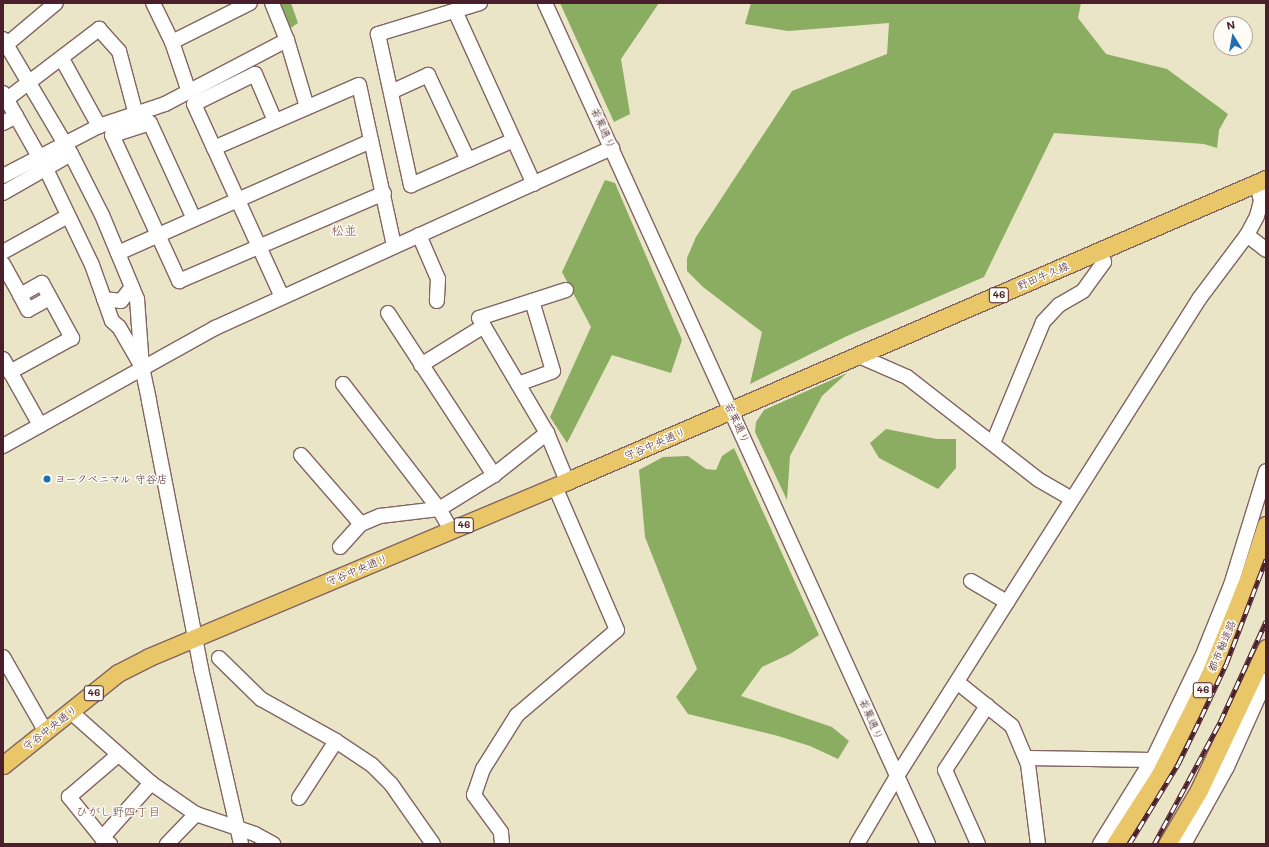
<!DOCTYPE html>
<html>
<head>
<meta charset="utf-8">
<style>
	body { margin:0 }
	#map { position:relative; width:1269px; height:847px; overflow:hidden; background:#ebe5c7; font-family:Mali,"Klee One",sans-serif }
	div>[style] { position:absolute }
	.forest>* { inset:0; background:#8aad62 }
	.roads { filter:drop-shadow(1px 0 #826462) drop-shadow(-1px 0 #826462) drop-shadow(0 1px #826462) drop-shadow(0 -1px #826462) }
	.minor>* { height:14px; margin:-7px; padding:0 7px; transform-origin:7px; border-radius:7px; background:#fff }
	.major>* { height:17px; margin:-8.5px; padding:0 8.5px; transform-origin:8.5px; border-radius:8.5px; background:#e9c769 }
	.rail>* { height:4.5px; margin-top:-2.25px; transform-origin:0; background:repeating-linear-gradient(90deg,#fdfcf7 0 9px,#4a1f2b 0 18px); box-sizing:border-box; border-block:1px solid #4a1f2b }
	.dots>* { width:11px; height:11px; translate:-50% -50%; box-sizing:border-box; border:2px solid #fdfcf7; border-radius:50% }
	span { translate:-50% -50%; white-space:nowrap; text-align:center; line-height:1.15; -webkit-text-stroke:3px #fdfcf7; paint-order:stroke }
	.shield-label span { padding:1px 3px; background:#fdfcf7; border:1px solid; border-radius:3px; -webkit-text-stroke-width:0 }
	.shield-label { font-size:10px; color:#4a1f2b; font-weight:700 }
	.street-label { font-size:11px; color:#4a1f2b }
	.poi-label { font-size:11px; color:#4a1f2b }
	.left { translate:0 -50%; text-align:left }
	.neighbourhood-label { font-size:12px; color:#804d46 }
	.quarter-label { font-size:13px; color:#804d46 }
	.frame { position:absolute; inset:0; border:4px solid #4a1f2b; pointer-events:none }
	.north { position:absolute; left:1213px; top:16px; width:40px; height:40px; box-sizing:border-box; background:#fdfcf7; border:1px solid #b5a4a5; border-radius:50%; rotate:349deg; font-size:11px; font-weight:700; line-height:16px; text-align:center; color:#4a1f2b }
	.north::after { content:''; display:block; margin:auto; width:14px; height:18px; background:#1f6fb2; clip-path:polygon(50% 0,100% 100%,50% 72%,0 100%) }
</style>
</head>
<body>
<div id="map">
	<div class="forest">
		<div style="clip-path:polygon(280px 3px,291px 3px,298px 23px,289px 29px)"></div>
		<div style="clip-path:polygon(560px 3px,659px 3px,621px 59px,630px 114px,614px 122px)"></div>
		<div style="clip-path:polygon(751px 3px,1081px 3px,1078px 18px,1106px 54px,1167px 69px,1228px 114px,1219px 130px,1217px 148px,1204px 144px,1054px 133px,984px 277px,847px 336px,750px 384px,762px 332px,703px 287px,687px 271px,687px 258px,696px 237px,792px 91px,887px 54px,889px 23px,788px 31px,745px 24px)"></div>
		<div style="clip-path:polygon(605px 180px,615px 183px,682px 340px,671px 373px,612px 355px,567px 443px,550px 417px,591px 327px,562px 272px)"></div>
		<div style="clip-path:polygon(847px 373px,822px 396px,790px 456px,787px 500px,755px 432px,756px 422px,764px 410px)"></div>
		<div style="clip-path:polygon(886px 429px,937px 439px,956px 439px,956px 468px,938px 489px,879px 458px,870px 443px)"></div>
		<div style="clip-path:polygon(734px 448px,819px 635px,790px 654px,762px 667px,741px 696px,832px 727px,849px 741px,838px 759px,810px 746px,778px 736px,688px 714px,676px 697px,697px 669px,645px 537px,639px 470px,663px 457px,688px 456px,706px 469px,716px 470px,722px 456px)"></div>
	</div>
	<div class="roads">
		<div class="minor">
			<div style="left:153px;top:3px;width:43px;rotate:64deg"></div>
			<div style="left:172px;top:42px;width:53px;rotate:71.2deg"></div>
			<div style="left:272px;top:3px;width:40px;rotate:68deg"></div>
			<div style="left:480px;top:3px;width:107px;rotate:163.1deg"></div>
			<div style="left:378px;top:34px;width:155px;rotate:77.7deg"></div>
			<div style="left:411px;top:185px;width:112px;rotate:-23.6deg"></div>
			<div style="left:545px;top:3px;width:924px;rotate:65.51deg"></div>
			<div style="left:455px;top:11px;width:190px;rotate:65.5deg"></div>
			<div style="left:3px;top:39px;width:134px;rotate:59.4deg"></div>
			<div style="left:71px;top:154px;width:68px;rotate:63.1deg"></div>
			<div style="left:102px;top:215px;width:91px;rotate:67.4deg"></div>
			<div style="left:137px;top:299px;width:68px;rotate:85.8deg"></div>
			<div style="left:142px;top:367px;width:35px;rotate:78deg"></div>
			<div style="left:149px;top:401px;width:273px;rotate:79deg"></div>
			<div style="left:201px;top:669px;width:180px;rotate:77.1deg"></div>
			<div style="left:172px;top:42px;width:87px;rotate:-26.6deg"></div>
			<div style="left:6px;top:45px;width:65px;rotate:-40deg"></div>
			<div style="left:62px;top:59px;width:77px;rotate:61.1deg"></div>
			<div style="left:391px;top:92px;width:41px;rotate:-24.7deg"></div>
			<div style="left:428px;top:75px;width:94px;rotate:64.8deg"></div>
			<div style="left:3px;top:93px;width:87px;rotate:60.5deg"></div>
			<div style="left:46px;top:169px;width:106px;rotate:64.4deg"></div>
			<div style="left:92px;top:265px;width:59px;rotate:70.3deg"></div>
			<div style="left:112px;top:321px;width:9px;rotate:41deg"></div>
			<div style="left:119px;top:327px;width:46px;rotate:60.1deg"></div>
			<div style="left:7px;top:99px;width:116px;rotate:-37.3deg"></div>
			<div style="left:99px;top:29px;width:30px;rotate:48deg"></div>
			<div style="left:119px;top:51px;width:66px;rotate:75.1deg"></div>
			<div style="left:3px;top:123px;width:15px;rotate:-28deg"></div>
			<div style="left:214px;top:148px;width:48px;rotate:-114.4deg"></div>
			<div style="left:194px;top:104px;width:68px;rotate:-26.2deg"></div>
			<div style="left:255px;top:74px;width:51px;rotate:66.9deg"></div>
			<div style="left:3px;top:176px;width:108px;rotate:-27.5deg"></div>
			<div style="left:99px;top:126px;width:70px;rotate:-18.4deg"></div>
			<div style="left:165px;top:104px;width:138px;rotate:-27.7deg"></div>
			<div style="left:287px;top:40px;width:70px;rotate:73.4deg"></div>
			<div style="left:3px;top:193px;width:78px;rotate:-29.8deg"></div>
			<div style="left:194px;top:219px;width:106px;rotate:-114.6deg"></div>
			<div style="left:150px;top:123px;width:40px;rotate:162deg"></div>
			<div style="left:112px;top:135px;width:161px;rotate:65.3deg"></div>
			<div style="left:179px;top:281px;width:223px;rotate:-23.2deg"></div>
			<div style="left:419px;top:235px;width:48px;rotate:66.6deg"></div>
			<div style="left:438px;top:279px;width:22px;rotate:93deg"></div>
			<div style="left:1247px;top:235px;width:24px;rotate:38deg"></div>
			<div style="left:3px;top:252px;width:74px;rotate:-29deg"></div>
			<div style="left:118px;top:253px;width:277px;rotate:-23.9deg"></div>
			<div style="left:3px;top:264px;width:35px;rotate:61deg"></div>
			<div style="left:20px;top:295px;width:25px;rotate:-29deg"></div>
			<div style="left:42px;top:283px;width:63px;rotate:61.4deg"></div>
			<div style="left:72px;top:338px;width:71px;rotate:151.3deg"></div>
			<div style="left:566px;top:290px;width:91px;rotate:162.2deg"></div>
			<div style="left:479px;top:318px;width:134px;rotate:59.4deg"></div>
			<div style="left:547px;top:433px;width:52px;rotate:67.4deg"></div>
			<div style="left:20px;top:295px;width:17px;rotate:62deg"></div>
			<div style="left:28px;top:310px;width:25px;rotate:-29deg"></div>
			<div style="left:282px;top:297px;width:164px;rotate:-114.5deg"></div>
			<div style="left:214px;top:148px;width:158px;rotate:-23.5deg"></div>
			<div style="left:359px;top:85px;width:165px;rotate:77.7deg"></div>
			<div style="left:104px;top:299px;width:17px;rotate:7deg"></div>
			<div style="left:121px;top:301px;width:18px;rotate:-52deg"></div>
			<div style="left:388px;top:313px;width:194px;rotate:56.8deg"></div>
			<div style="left:859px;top:356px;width:52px;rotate:23.6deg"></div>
			<div style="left:907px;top:377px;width:167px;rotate:38deg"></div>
			<div style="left:1039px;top:480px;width:38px;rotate:30deg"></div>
			<div style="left:3px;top:359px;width:76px;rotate:60.7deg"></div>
			<div style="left:421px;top:365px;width:74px;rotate:-31.8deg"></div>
			<div style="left:343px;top:384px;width:158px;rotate:52.5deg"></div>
			<div style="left:439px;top:509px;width:24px;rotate:60deg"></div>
			<div style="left:518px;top:384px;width:37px;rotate:-20deg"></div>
			<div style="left:553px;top:371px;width:73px;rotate:-106.7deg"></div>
			<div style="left:993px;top:443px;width:131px;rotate:-67.5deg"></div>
			<div style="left:1043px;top:322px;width:23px;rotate:-47deg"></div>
			<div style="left:1059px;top:305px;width:28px;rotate:-30deg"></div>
			<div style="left:1083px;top:291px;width:36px;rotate:-54deg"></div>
			<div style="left:1104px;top:262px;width:12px;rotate:-110deg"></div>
			<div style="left:3px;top:446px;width:243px;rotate:-29.1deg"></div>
			<div style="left:215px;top:328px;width:436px;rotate:-24.4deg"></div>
			<div style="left:301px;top:455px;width:91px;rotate:49deg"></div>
			<div style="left:340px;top:547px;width:31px;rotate:-48deg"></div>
			<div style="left:361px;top:524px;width:21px;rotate:-23deg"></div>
			<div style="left:380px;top:516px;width:59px;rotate:-6.8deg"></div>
			<div style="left:439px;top:509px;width:65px;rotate:-31.7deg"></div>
			<div style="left:494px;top:475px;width:68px;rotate:-38.4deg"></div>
			<div style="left:971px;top:581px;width:42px;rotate:30.3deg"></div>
			<div style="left:3px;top:657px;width:86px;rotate:60.2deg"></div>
			<div style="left:219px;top:658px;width:59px;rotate:44.3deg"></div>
			<div style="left:261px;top:699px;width:86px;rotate:29.2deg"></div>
			<div style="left:336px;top:741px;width:43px;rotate:33.7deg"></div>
			<div style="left:372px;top:765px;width:27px;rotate:45deg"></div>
			<div style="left:391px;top:784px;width:73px;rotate:55deg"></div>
			<div style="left:957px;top:682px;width:70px;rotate:38.7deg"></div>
			<div style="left:1012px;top:726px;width:41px;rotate:67.2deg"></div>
			<div style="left:1028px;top:764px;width:81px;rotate:82.9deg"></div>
			<div style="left:71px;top:712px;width:107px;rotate:41.6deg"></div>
			<div style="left:151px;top:783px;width:55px;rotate:34.6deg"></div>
			<div style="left:196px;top:814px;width:62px;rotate:18.7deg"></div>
			<div style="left:255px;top:834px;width:21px;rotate:29deg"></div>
			<div style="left:1026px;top:758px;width:126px;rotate:0.9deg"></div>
			<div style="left:299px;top:798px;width:68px;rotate:-57deg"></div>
			<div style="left:102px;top:838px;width:53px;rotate:-128.8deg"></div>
			<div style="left:69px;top:797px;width:65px;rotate:-40.6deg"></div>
			<div style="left:110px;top:844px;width:10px;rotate:-143deg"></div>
			<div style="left:102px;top:838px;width:74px;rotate:-48.3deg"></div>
			<div style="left:167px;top:844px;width:42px;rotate:-46deg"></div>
			<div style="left:502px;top:844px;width:12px;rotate:-95deg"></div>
			<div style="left:501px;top:832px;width:46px;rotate:-126.1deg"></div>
			<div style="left:474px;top:795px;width:28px;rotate:-71deg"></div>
			<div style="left:483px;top:769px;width:64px;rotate:-57.8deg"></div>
			<div style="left:517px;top:715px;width:131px;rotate:-40.4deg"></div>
			<div style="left:617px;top:630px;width:156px;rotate:-113.4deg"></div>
			<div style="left:857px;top:844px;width:79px;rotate:-59.5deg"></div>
			<div style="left:897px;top:776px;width:565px;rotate:-57.66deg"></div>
			<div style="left:1199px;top:299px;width:80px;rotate:-53.1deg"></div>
			<div style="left:1247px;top:235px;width:21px;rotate:-62deg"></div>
			<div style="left:1257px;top:216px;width:16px;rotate:-75deg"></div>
			<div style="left:1261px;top:201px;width:18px;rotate:-103deg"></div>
			<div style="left:978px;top:844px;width:81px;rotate:-114deg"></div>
			<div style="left:945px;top:770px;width:77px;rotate:-56.7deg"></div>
			<div style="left:1100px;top:844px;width:102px;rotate:-58.2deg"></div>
			<div style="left:1154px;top:757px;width:111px;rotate:-64.4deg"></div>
			<div style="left:1202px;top:657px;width:78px;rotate:-68.1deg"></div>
			<div style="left:1231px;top:585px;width:119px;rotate:-72.9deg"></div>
			<div style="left:1184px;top:844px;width:88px;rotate:-60.8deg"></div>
			<div style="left:1227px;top:767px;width:95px;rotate:-65.9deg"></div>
		</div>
		<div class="major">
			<div style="left:3px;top:765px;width:147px;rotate:-38.7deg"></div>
			<div style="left:118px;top:673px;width:35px;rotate:-27deg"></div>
			<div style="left:149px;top:657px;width:454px;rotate:-22.8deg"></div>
			<div style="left:567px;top:481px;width:761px;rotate:-23.37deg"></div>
			<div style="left:1115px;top:844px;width:81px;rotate:-57.1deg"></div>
			<div style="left:1159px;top:776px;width:109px;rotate:-63.2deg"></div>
			<div style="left:1208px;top:679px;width:110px;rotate:-68.1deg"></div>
			<div style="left:1249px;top:577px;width:55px;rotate:-71.9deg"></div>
			<div style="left:1167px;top:844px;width:63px;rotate:-59.3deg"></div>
			<div style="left:1199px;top:790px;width:157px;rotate:-64.7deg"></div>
		</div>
	</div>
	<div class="rail">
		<div style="left:1129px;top:844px;width:94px;rotate:-58.5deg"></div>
		<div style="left:1178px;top:764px;width:52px;rotate:-63.9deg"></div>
		<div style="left:1201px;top:717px;width:59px;rotate:-64.7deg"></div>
		<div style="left:1226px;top:664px;width:112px;rotate:-69.1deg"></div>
		<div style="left:1154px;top:844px;width:139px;rotate:-61.6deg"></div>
		<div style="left:1220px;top:722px;width:111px;rotate:-65.5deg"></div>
	</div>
	<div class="dots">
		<div style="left:47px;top:479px;background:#1f6fb2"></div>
	</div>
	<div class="shield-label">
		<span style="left:999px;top:295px">46</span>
		<span style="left:464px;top:525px">46</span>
		<span style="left:1203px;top:690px">46</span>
		<span style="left:94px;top:693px">46</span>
	</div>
	<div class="street-label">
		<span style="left:603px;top:128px;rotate:65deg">若葉通り</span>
		<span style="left:1043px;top:276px;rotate:-23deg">野田牛久線</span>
		<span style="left:737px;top:423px;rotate:65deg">若葉通り</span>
		<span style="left:655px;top:444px;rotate:-23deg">守谷中央通り</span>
		<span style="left:357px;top:570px;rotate:-22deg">守谷中央通り</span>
		<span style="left:1222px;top:646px;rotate:-67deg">都市軸道路</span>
		<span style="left:871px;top:719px;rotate:66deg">若葉通り</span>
		<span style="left:50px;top:728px;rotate:-38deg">守谷中央通り</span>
	</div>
	<div class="poi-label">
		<span class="left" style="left:55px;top:479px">ヨークベニマル 守谷店</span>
	</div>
	<div class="neighbourhood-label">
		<span style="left:118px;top:812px">ひがし野四丁目</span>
	</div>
	<div class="quarter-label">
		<span style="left:344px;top:230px">松並</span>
	</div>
	<div class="frame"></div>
	<div class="north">N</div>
</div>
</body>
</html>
